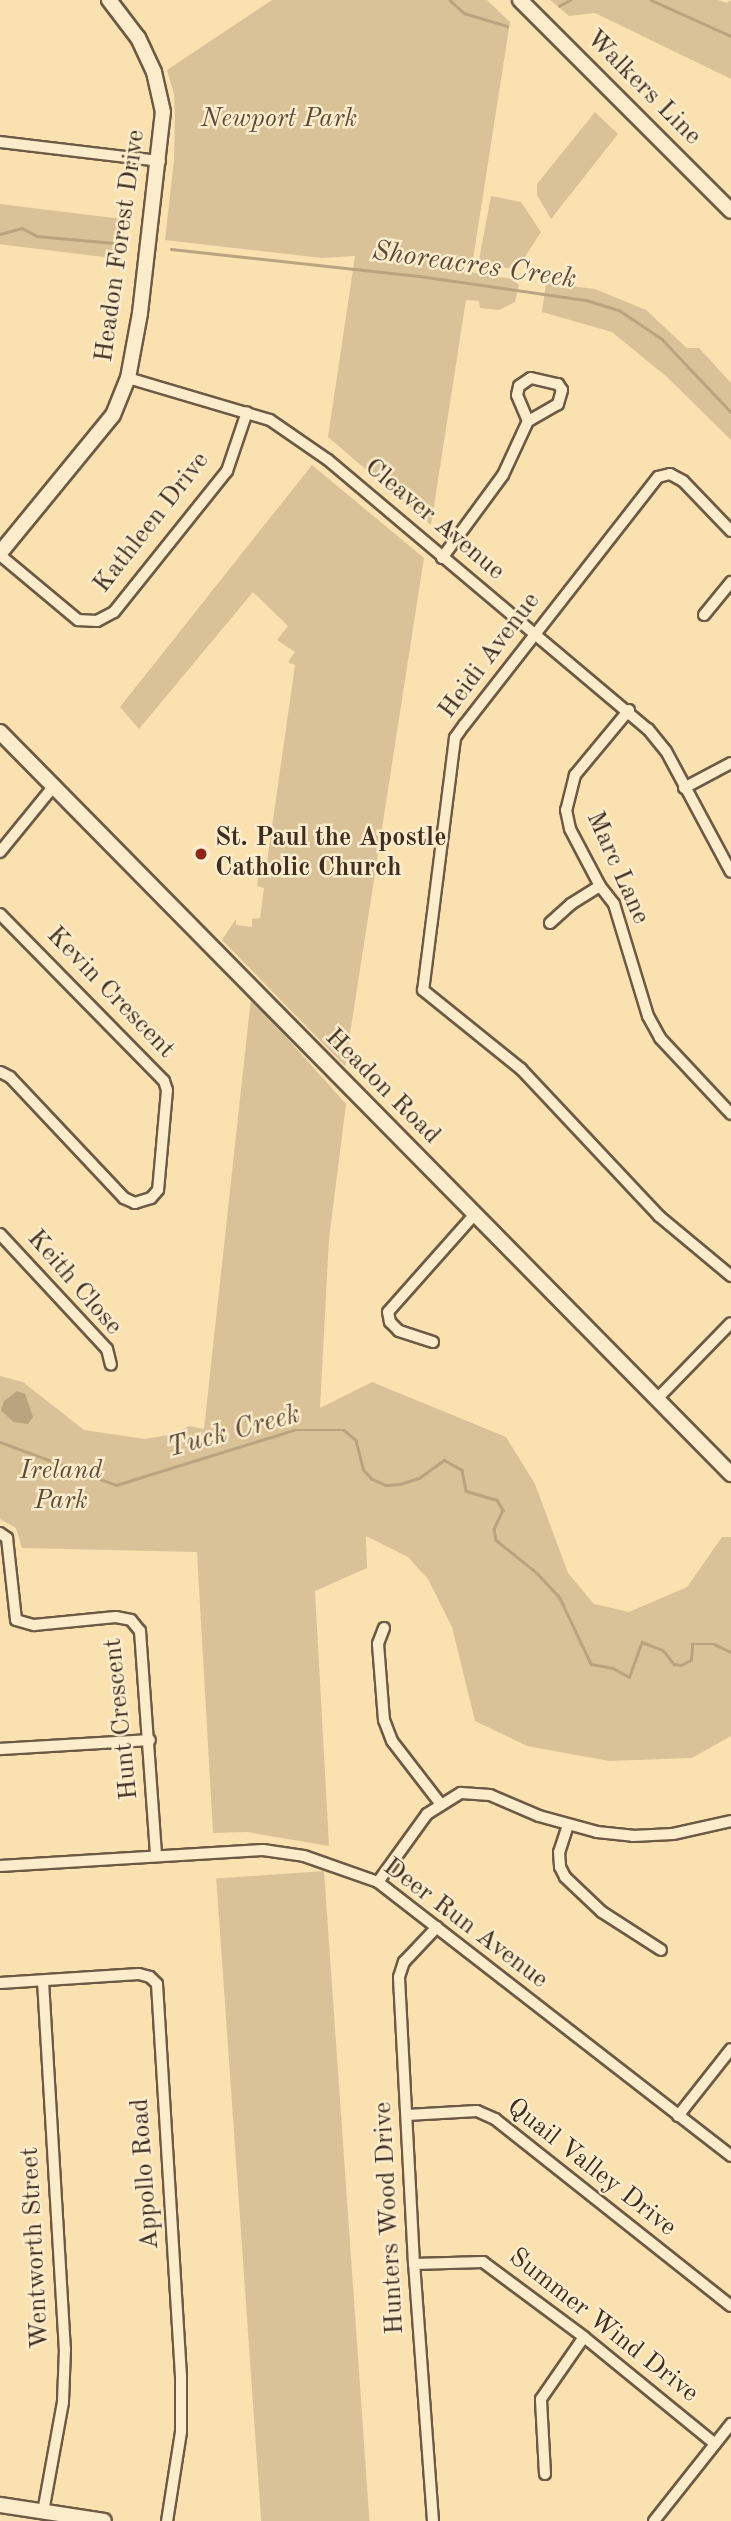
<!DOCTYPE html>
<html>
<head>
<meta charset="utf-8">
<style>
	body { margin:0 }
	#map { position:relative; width:731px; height:2521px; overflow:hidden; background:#f9e1b0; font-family:"Old Standard TT",serif }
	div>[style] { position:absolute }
	.green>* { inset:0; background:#d9c298; transform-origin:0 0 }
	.water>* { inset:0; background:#b9a47f }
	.stream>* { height:2.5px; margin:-1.25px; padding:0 1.25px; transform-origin:1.25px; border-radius:1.25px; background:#b9a47f }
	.roads { filter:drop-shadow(2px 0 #6d5a44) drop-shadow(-2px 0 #6d5a44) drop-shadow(0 2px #6d5a44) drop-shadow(0 -2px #6d5a44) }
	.street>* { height:10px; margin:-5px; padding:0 5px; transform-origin:5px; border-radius:5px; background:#fbeccc }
	.secondary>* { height:14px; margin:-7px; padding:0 7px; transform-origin:7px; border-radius:7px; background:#fbeccc }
	.dots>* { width:19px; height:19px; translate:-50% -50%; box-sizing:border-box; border:4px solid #fbeccc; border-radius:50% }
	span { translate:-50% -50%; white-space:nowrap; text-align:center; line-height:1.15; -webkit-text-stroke:5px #fbeccc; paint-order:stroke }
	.street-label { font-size:26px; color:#3e2d20 }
	.park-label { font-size:26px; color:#5d4b38; font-style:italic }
	.poi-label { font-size:26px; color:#3e2d20; font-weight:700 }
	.left { translate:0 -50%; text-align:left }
	.water-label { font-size:28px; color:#5d4b38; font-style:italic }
</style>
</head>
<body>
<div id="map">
	<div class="green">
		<div style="clip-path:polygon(272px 0,487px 0,510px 22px,471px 272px,512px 279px,519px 285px,515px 302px,499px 310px,480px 308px,479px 301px,466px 300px,431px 525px,328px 437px,355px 256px,322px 258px,165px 240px,174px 160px,175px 116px,174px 94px,167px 70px)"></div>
		<div style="clip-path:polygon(550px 0,718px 0,727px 3px,731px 0,731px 79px,595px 13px,569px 16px)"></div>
		<div style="clip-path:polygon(595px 112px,618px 134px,551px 219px,537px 195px,537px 184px)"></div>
		<div style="clip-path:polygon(491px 196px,521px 202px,541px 232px,517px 269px,478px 265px)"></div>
		<div style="left:0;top:204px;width:119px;height:40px;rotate:7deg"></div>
		<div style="clip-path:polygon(546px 283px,595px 289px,646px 310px,687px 348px,699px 348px,731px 383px,731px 440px,668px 378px,612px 332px,542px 312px)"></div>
		<div style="clip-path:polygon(312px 465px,424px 558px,345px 1066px,222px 940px,236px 919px,236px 925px,252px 927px,252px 919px,260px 918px,264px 888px,257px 886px,260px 862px,267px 862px,295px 665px,288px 662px,295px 652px,277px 640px,288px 626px,253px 592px,139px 729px,120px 707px)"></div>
		<div style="clip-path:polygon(251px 998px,346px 1104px,329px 1239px,320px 1408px,372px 1382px,506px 1437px,535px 1484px,568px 1573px,594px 1604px,629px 1612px,687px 1587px,722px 1537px,731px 1537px,731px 1736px,692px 1758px,609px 1761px,527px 1746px,475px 1721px,452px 1627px,428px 1579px,408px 1557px,366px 1536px,367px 1568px,315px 1591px,329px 1846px,247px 1832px,213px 1833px,197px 1552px,22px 1548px,16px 1528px,0 1519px,0 1376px,23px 1382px,84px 1430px,145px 1439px,173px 1434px,189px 1426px,204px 1429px)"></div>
		<div style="left:324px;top:1871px;width:652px;height:108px;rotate:86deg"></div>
	</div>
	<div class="water">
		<div style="clip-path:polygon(17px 1391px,25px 1394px,33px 1417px,28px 1424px,14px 1422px,1px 1411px,4px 1401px)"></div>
	</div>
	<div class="stream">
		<div style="left:450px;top:0;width:19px;rotate:43deg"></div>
		<div style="left:464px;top:13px;width:45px;rotate:16.8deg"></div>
		<div style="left:651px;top:0;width:88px;rotate:24.2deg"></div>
		<div style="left:559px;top:6px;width:13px;rotate:-29deg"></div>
		<div style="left:0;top:234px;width:23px;rotate:-15deg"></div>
		<div style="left:22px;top:228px;width:17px;rotate:28deg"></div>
		<div style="left:37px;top:236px;width:88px;rotate:5.2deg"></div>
		<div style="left:171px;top:249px;width:249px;rotate:6.2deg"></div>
		<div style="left:419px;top:276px;width:169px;rotate:8.2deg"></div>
		<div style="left:586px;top:300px;width:34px;rotate:17deg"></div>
		<div style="left:619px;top:310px;width:52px;rotate:34deg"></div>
		<div style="left:662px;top:339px;width:100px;rotate:46.6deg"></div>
		<div style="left:0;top:1442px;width:124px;rotate:20.3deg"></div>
		<div style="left:116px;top:1485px;width:186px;rotate:-17.2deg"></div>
		<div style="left:294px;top:1430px;width:50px"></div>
		<div style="left:344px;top:1430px;width:16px;rotate:40deg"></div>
		<div style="left:356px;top:1440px;width:30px;rotate:76deg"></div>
		<div style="left:363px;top:1469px;width:13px;rotate:48deg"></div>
		<div style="left:372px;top:1479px;width:15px;rotate:23deg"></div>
		<div style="left:386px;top:1485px;width:14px;rotate:-4deg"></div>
		<div style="left:400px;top:1484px;width:20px;rotate:-18deg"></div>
		<div style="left:419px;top:1478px;width:31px;rotate:-36deg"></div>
		<div style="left:444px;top:1460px;width:21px;rotate:29deg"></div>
		<div style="left:462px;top:1470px;width:21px;rotate:79deg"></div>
		<div style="left:466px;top:1491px;width:32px;rotate:16deg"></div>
		<div style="left:497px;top:1500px;width:12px;rotate:59deg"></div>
		<div style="left:503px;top:1510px;width:21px;rotate:115deg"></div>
		<div style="left:494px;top:1529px;width:11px;rotate:80deg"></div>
		<div style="left:496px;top:1540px;width:51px;rotate:38.7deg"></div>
		<div style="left:536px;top:1572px;width:35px;rotate:47deg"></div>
		<div style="left:560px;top:1598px;width:73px;rotate:64.8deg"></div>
		<div style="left:591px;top:1664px;width:22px;rotate:10deg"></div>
		<div style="left:613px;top:1668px;width:18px;rotate:29deg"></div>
		<div style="left:629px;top:1677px;width:37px;rotate:-70deg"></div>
		<div style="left:642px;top:1642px;width:22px;rotate:21deg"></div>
		<div style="left:663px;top:1650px;width:18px;rotate:52deg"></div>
		<div style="left:674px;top:1664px;width:7px;rotate:8deg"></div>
		<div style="left:681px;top:1665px;width:11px;rotate:-27deg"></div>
		<div style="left:691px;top:1660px;width:16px;rotate:-86deg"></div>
		<div style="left:692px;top:1644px;width:22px"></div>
		<div style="left:714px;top:1644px;width:19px;rotate:25deg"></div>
	</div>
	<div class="roads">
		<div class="street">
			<div style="left:0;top:142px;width:161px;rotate:6.8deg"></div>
			<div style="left:128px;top:378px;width:148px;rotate:16.5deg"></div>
			<div style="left:270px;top:420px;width:70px;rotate:34.6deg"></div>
			<div style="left:328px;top:460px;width:418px;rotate:40.1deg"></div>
			<div style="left:648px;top:729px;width:28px;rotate:51deg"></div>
			<div style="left:666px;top:751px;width:137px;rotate:61.8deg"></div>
			<div style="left:731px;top:531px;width:69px;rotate:-133.8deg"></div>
			<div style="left:683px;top:481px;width:15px;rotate:-152deg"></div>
			<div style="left:670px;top:474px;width:12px;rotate:166deg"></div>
			<div style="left:658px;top:477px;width:315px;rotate:128deg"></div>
			<div style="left:464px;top:725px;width:16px;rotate:125deg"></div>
			<div style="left:455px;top:738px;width:254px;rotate:97.2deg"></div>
			<div style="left:423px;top:990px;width:126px;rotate:38.9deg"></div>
			<div style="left:521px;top:1069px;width:202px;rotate:46.8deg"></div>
			<div style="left:659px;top:1216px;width:94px;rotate:39.8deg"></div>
			<div style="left:0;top:555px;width:102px;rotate:39.8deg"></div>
			<div style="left:78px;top:620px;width:19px;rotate:3deg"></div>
			<div style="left:97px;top:621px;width:19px;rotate:-28deg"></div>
			<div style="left:114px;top:612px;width:181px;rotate:-51.3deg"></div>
			<div style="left:227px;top:471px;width:62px;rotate:-71.3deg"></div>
			<div style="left:442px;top:558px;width:103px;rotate:-53.7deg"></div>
			<div style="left:503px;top:475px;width:60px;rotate:-65.2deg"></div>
			<div style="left:528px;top:421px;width:28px;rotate:-113deg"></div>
			<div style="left:517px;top:395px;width:9px;rotate:-77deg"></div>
			<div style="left:519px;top:386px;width:14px;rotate:-34deg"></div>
			<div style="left:531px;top:378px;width:28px;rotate:13deg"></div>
			<div style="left:558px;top:384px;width:7px;rotate:56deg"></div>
			<div style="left:562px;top:390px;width:15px;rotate:106deg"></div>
			<div style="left:558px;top:404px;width:34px;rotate:150deg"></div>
			<div style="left:704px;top:615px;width:43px;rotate:-50.7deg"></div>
			<div style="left:629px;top:710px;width:85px;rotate:129.7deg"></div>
			<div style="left:575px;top:775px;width:36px;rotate:104deg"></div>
			<div style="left:566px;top:810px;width:19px;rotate:78deg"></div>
			<div style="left:570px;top:829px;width:64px;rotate:62.2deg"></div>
			<div style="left:600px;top:886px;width:23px;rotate:52deg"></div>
			<div style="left:614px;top:904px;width:117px;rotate:73.1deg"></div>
			<div style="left:648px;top:1016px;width:25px;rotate:61deg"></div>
			<div style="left:660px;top:1038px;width:104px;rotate:46.9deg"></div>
			<div style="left:684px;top:788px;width:53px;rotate:-28deg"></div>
			<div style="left:0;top:852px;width:84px;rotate:-50.8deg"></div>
			<div style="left:0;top:914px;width:234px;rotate:45.5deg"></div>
			<div style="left:164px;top:1081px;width:9px;rotate:72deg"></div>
			<div style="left:167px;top:1090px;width:100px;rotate:95.1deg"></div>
			<div style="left:158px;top:1190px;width:11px;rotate:131deg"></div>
			<div style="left:151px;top:1198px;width:17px;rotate:163deg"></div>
			<div style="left:135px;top:1203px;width:12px;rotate:-156deg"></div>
			<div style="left:124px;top:1198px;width:166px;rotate:-133.3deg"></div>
			<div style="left:10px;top:1077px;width:11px;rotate:-153deg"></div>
			<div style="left:550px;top:923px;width:28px;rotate:-42deg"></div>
			<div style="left:571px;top:904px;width:34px;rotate:-32deg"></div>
			<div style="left:0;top:1234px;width:157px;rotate:47.1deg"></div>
			<div style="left:107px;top:1349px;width:16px;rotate:76deg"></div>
			<div style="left:433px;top:1342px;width:36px;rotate:-162deg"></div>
			<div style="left:399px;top:1331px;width:13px;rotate:-135deg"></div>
			<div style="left:390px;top:1322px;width:10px;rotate:-101deg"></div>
			<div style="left:388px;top:1312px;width:130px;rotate:-48.4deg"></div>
			<div style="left:656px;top:1400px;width:107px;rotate:-45.8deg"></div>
			<div style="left:0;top:1533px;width:9px;rotate:36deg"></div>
			<div style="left:7px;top:1538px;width:82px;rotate:83.7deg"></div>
			<div style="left:16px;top:1620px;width:19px;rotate:16deg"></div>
			<div style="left:34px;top:1625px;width:82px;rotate:-5.6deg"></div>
			<div style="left:116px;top:1617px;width:15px;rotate:11deg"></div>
			<div style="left:131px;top:1620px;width:14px;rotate:51deg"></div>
			<div style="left:140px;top:1631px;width:225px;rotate:85.9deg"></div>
			<div style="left:384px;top:1628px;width:17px;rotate:111deg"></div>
			<div style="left:378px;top:1644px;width:76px;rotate:85.5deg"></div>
			<div style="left:384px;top:1720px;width:22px;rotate:69deg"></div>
			<div style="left:392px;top:1741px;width:78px;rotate:52.3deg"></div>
			<div style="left:0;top:1749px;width:150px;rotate:-3.4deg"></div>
			<div style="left:568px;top:1825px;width:28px;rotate:108deg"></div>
			<div style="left:559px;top:1852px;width:15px;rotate:86deg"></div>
			<div style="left:560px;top:1867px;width:11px;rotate:63deg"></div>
			<div style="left:565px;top:1877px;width:51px;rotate:43.4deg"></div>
			<div style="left:602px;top:1912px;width:70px;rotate:32.8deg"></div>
			<div style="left:0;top:1866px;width:263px;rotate:-3.5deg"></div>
			<div style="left:263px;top:1850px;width:41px;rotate:8.3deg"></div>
			<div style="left:304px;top:1856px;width:78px;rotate:19.4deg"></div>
			<div style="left:378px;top:1882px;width:447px;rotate:37.8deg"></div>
			<div style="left:378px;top:1882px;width:84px;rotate:-54.2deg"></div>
			<div style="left:427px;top:1814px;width:40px;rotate:-32deg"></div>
			<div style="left:461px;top:1793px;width:29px;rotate:4deg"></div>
			<div style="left:490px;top:1795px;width:53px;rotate:23.2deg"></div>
			<div style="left:539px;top:1816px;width:60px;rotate:15.4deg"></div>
			<div style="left:597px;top:1832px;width:36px;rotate:6deg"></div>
			<div style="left:633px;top:1836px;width:40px;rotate:-2.9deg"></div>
			<div style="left:673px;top:1834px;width:59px;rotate:-12.6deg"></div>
			<div style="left:43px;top:1981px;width:369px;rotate:86.6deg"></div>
			<div style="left:65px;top:2349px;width:53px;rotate:92.2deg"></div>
			<div style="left:63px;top:2402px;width:112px;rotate:100.3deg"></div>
			<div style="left:0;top:1983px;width:139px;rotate:-3.7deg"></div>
			<div style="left:139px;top:1974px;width:11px;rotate:15deg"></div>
			<div style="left:150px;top:1977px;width:10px;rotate:45deg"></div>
			<div style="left:157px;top:1984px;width:393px;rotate:86.5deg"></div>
			<div style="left:181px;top:2376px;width:56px;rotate:90deg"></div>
			<div style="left:181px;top:2432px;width:90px;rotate:98.9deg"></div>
			<div style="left:407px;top:2115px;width:70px;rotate:-3.3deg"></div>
			<div style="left:477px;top:2111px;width:20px;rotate:24deg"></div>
			<div style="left:495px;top:2119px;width:301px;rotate:38.4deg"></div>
			<div style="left:678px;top:2116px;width:85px;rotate:-51.7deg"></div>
			<div style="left:414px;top:2264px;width:69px;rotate:-1.7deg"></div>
			<div style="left:483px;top:2262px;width:126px;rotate:36.6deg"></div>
			<div style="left:584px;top:2337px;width:169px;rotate:39.2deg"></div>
			<div style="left:545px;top:2474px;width:75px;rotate:-93.1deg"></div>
			<div style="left:541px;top:2399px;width:75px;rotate:-55.3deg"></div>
			<div style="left:433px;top:2521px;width:258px;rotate:-94.2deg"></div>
			<div style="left:414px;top:2264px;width:287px;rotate:-93deg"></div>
			<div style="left:399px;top:1977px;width:16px;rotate:-72deg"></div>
			<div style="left:404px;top:1962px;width:48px;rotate:-46.7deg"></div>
			<div style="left:654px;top:2521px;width:124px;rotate:-51.6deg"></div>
		</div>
		<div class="secondary">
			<div style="left:520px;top:0;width:298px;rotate:45deg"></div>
			<div style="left:0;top:553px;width:178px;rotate:-50.7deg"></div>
			<div style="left:113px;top:415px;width:40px;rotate:-68deg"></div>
			<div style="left:128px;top:378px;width:66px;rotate:-79.5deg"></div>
			<div style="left:140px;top:313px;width:202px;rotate:-83.5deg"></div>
			<div style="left:163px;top:112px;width:41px;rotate:-102.7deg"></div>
			<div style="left:154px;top:72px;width:38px;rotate:-115deg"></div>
			<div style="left:138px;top:38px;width:48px;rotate:-127.3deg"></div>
			<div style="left:0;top:732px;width:1042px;rotate:45.43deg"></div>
			<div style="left:0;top:2505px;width:105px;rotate:8.7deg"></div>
		</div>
	</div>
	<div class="dots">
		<div style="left:201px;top:854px;background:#8f2418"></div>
	</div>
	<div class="street-label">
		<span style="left:643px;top:88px;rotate:45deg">Walkers Line</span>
		<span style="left:121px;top:246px;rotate:-82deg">Headon Forest Drive</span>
		<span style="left:434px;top:520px;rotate:40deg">Cleaver Avenue</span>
		<span style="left:152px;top:523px;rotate:-52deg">Kathleen Drive</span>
		<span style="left:490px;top:656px;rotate:-53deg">Heidi Avenue</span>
		<span style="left:617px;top:868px;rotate:66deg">Marc Lane</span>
		<span style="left:110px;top:993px;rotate:46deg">Kevin Crescent</span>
		<span style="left:382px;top:1087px;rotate:45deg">Headon Road</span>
		<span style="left:74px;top:1283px;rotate:49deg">Keith Close</span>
		<span style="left:122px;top:1719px;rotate:-96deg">Hunt Crescent</span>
		<span style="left:465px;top:1924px;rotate:37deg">Deer Run Avenue</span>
		<span style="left:591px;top:2168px;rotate:38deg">Quail Valley Drive</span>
		<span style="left:146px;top:2174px;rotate:-94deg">Appollo Road</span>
		<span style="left:390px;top:2218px;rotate:-93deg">Hunters Wood Drive</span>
		<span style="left:36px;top:2248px;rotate:-93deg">Wentworth Street</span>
		<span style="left:603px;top:2326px;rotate:38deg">Summer Wind Drive</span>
	</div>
	<div class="park-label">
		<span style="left:279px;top:120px">Newport Park</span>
		<span style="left:61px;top:1487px">Ireland<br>Park</span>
	</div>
	<div class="poi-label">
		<span class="left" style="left:215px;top:854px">St. Paul the Apostle<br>Catholic Church</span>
	</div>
	<div class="water-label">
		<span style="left:474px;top:266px;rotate:8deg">Shoreacres Creek</span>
		<span style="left:234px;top:1432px;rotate:-15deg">Tuck Creek</span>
	</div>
</div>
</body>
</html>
